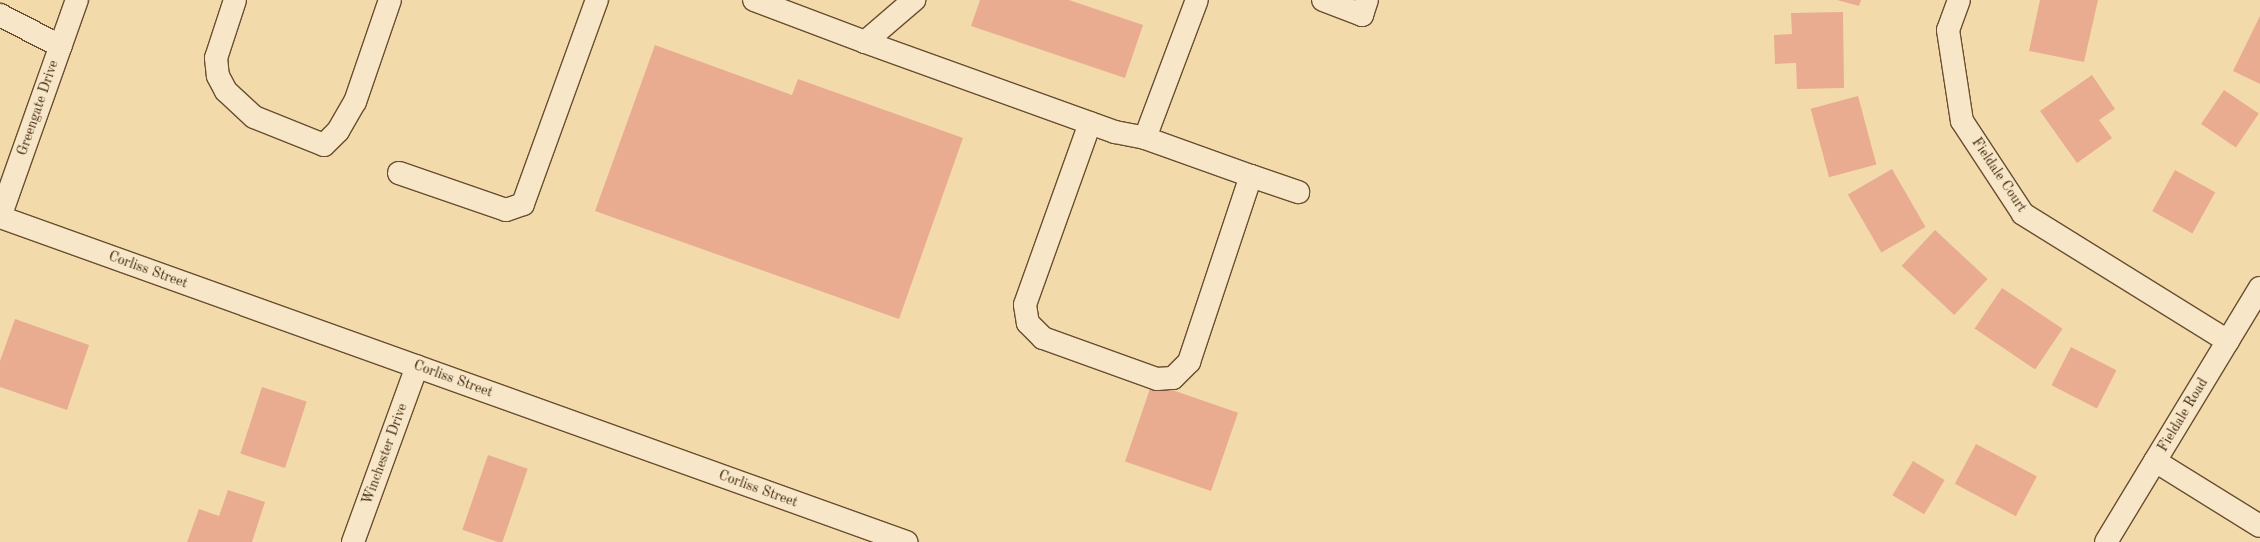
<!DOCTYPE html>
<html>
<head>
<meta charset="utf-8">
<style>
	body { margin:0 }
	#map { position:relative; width:2260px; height:542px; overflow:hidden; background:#f3daab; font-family:"Old Standard TT",serif }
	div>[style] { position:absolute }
	.building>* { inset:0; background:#e9ac91; transform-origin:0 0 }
	.roads { filter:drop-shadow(1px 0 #694e30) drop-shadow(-1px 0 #694e30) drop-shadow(0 1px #694e30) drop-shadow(0 -1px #694e30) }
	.minor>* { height:22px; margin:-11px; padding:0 11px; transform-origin:11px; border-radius:11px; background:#f7e7c8 }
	span { translate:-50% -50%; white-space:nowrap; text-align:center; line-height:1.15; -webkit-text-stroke:3px #f7e7c8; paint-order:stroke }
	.street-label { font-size:14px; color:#3b2007 }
</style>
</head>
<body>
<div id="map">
	<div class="building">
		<div style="clip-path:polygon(980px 0,1069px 0,1143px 25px,1125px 78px,971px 26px)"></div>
		<div style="clip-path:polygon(1837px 0,1861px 0,1859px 6px)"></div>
		<div style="clip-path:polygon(2040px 0,2098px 0,2084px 62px,2029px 51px)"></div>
		<div style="clip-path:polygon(1843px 12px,1844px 88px,1797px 89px,1796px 63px,1775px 64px,1774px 35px,1792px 34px,1791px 13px)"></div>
		<div style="clip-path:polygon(2260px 16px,2260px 84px,2233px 71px)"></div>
		<div style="clip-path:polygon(655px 45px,792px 95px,798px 79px,963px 138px,899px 319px,595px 211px)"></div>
		<div style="clip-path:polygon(2092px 75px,2115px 109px,2099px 120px,2112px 138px,2077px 163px,2040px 111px)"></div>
		<div style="left:2224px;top:90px;width:42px;height:41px;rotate:34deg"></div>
		<div style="left:1858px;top:96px;width:71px;height:49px;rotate:75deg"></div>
		<div style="left:1892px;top:169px;width:67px;height:51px;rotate:60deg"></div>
		<div style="left:2175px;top:170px;width:46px;height:47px;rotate:29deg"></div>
		<div style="left:1935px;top:230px;width:72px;height:49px;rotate:43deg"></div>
		<div style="left:2002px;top:288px;width:73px;height:49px;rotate:34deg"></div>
		<div style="clip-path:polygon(15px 319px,89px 345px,67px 410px,0 387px,0 361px)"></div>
		<div style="left:2071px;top:347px;width:51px;height:43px;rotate:27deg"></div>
		<div style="left:1152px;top:383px;width:91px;height:83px;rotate:19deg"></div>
		<div style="left:262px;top:387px;width:47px;height:70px;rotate:18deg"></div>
		<div style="left:1976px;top:444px;width:69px;height:45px;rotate:28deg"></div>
		<div style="left:488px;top:455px;width:42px;height:79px;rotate:19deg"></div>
		<div style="left:1913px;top:461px;width:37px;height:40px;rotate:31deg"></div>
		<div style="clip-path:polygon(228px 490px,265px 502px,252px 542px,187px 542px,199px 509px,219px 516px)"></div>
	</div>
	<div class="roads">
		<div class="minor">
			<div style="left:235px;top:0;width:61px;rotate:108.1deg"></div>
			<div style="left:216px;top:58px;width:18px;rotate:84deg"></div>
			<div style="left:218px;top:76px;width:17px;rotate:62deg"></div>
			<div style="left:226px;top:91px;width:38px;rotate:43deg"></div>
			<div style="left:254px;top:117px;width:75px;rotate:21.8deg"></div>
			<div style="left:324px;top:145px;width:20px;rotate:-45deg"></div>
			<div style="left:338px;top:131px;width:34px;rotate:-60deg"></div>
			<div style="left:355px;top:102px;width:108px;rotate:-71.1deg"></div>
			<div style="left:754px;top:0;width:119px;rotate:20.7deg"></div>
			<div style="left:865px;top:42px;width:65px;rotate:-40.6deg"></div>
			<div style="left:1323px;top:0;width:42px;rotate:21deg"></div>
			<div style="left:1362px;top:15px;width:16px;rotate:-72deg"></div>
			<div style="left:1959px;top:0;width:32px;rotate:110deg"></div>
			<div style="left:1948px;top:30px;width:92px;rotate:81.3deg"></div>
			<div style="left:1962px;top:121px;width:111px;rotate:56.7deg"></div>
			<div style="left:2023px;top:214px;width:241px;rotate:31.8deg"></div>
			<div style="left:0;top:15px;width:68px;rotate:27.3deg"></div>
			<div style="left:865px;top:42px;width:266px;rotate:19.8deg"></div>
			<div style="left:1115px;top:132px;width:31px;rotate:11deg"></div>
			<div style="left:1145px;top:138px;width:147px;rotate:-69.4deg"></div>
			<div style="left:1090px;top:123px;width:193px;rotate:109.7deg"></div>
			<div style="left:1025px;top:305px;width:18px;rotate:81deg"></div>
			<div style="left:1028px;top:323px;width:21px;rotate:45deg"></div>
			<div style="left:1043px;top:338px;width:121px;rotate:19.8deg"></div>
			<div style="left:1157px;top:379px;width:16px;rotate:-4deg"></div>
			<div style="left:1173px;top:378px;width:23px;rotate:-45deg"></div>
			<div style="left:1189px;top:362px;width:196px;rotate:-71.6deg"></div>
			<div style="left:1251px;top:176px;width:113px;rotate:-160.3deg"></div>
			<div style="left:399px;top:173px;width:113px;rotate:19.1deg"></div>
			<div style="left:506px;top:210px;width:18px;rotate:-19deg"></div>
			<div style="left:523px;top:204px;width:217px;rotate:-70.1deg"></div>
			<div style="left:1251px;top:176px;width:50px;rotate:18.8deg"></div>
			<div style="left:0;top:217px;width:963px;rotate:19.73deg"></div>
			<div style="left:0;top:217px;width:230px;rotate:-70.5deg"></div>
			<div style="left:2155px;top:461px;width:123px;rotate:31.8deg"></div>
			<div style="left:353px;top:542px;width:187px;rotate:-70deg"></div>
			<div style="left:2106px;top:542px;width:297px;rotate:-58.8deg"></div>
		</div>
	</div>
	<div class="street-label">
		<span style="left:38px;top:108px;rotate:-71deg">Greengate Drive</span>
		<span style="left:1999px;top:175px;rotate:56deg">Fieldale Court</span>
		<span style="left:148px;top:270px;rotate:20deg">Corliss Street</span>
		<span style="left:453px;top:379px;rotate:20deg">Corliss Street</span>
		<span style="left:2183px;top:415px;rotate:-59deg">Fieldale Road</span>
		<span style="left:385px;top:454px;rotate:-70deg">Winchester Drive</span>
		<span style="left:758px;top:489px;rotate:20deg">Corliss Street</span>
	</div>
</div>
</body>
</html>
